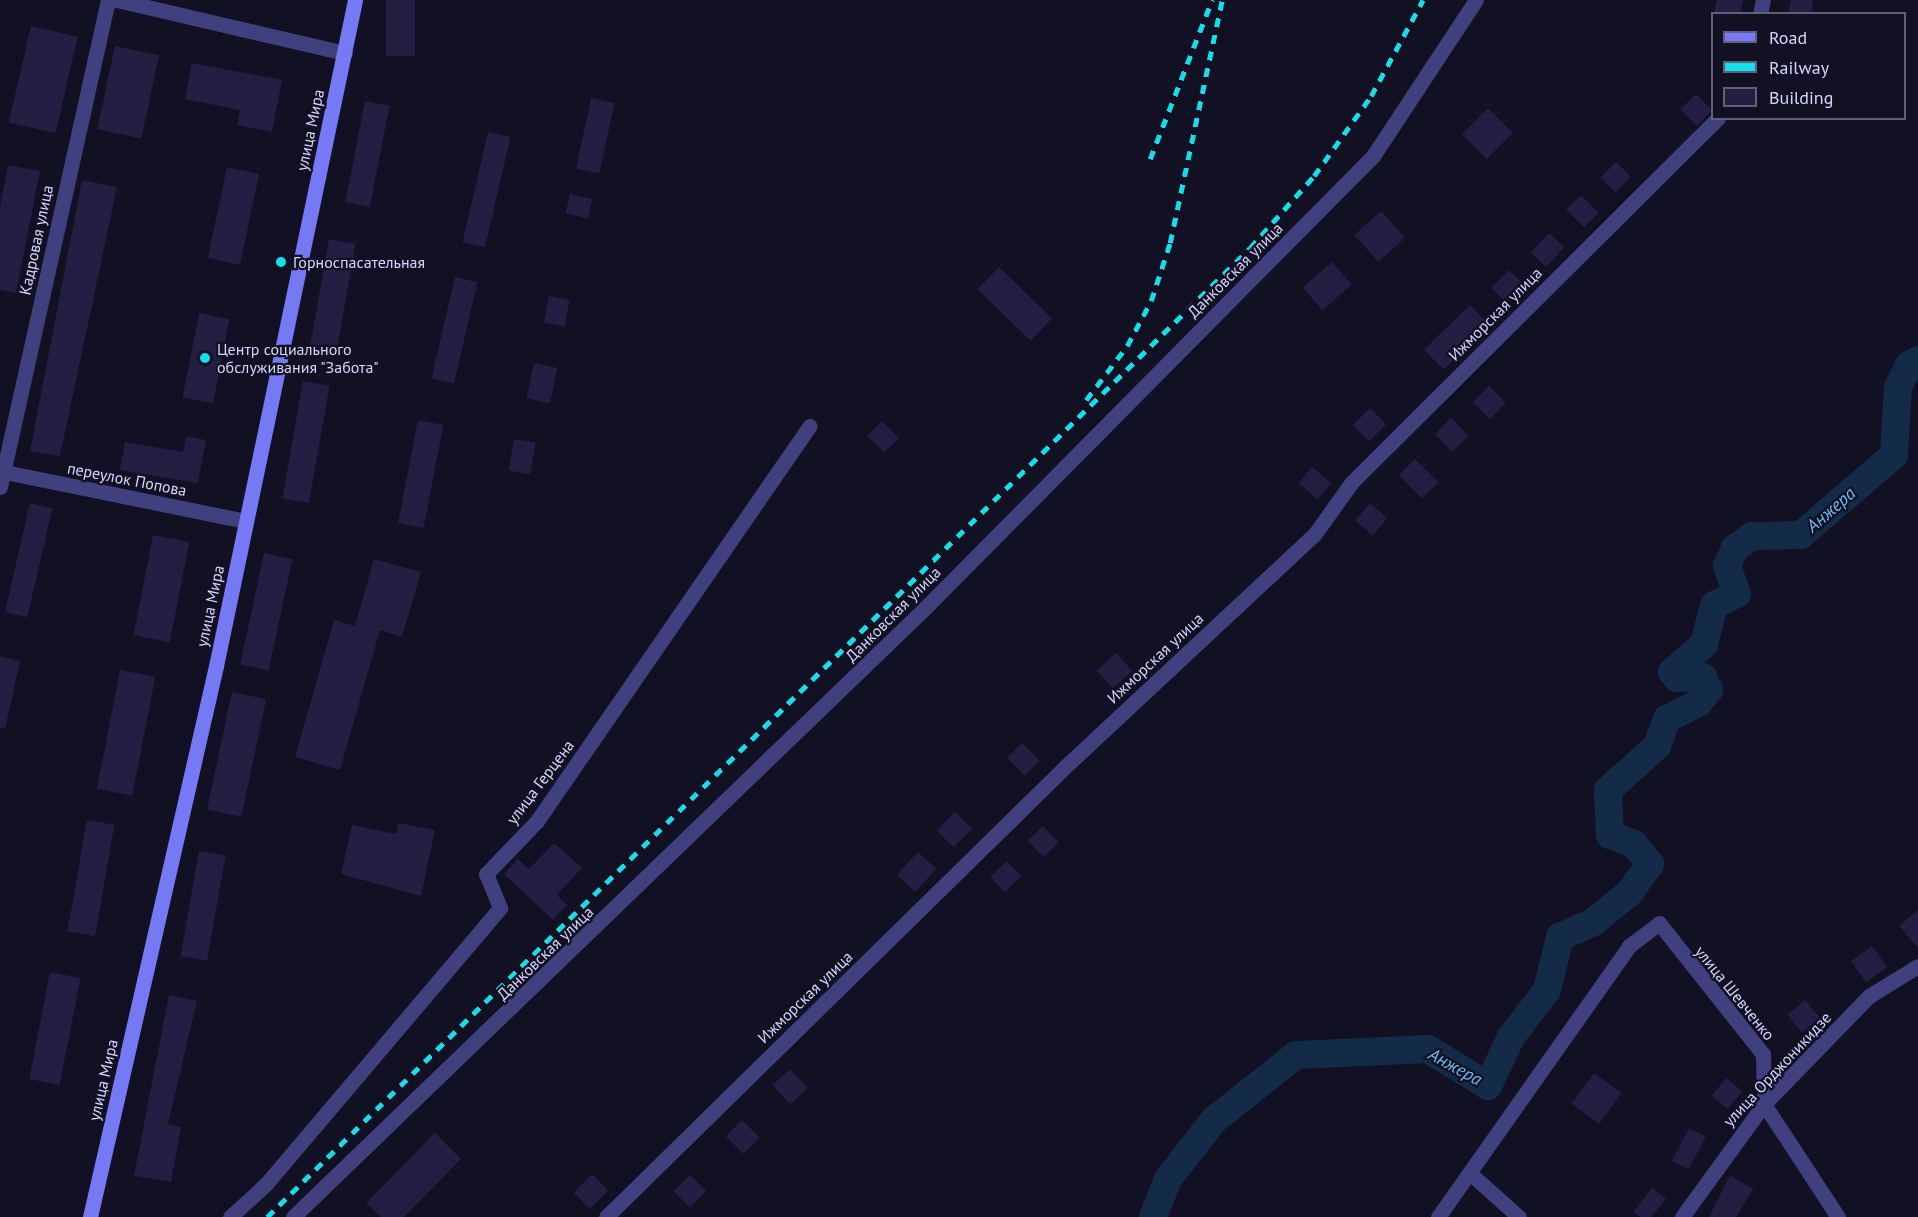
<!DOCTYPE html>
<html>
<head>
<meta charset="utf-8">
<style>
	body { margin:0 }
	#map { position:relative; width:1918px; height:1217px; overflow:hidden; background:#121023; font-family:"PT Sans",sans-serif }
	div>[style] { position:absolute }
	.river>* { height:28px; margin:-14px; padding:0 14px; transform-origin:14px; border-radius:14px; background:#142b48 }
	.building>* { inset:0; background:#231e42; transform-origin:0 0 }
	.minor>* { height:15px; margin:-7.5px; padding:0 7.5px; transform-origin:7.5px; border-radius:7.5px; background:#3f407d }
	.tertiary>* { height:15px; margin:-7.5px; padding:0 7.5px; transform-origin:7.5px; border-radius:7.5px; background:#3f407d }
	.secondary>* { height:15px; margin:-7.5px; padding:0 7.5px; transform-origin:7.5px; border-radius:7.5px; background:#7579f3 }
	.rail>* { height:4.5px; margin-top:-2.25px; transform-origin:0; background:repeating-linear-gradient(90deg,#14dfe8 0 9px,transparent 0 17px) }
	.dots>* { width:16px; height:16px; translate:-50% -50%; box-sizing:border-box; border:3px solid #121023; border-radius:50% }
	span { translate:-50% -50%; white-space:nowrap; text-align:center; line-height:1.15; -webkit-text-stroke:4.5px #121023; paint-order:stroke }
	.street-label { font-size:16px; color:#d7d5fb }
	.poi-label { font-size:16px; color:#d7d5fb }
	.left { translate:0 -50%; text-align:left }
	.water-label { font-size:18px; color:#6cbcf2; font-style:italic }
	.legend { position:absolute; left:1711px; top:12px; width:195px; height:108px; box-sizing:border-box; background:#121023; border:2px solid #615f79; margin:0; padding:8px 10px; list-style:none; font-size:18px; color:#d7d5fb }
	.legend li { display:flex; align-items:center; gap:12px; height:30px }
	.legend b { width:30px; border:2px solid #615f79 }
</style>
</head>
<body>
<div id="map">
	<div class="river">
		<div style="left:1153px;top:1217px;width:41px;rotate:-68.5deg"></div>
		<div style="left:1168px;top:1179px;width:75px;rotate:-52.1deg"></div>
		<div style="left:1214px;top:1120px;width:105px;rotate:-38.4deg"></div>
		<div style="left:1296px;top:1055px;width:132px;rotate:-2.6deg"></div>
		<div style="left:1428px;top:1049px;width:70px;rotate:31.7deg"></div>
		<div style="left:1488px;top:1086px;width:54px;rotate:-64.9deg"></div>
		<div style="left:1511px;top:1037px;width:59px;rotate:-52.5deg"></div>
		<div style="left:1547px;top:990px;width:55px;rotate:-76.2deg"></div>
		<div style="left:1560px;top:937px;width:35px;rotate:-24deg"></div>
		<div style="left:1592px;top:923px;width:48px;rotate:-39deg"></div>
		<div style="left:1629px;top:893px;width:36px;rotate:-54deg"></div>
		<div style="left:1650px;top:864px;width:26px;rotate:-129deg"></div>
		<div style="left:1634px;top:844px;width:26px;rotate:-159deg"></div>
		<div style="left:1610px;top:835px;width:45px;rotate:-92.5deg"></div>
		<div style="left:1608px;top:790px;width:66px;rotate:-41.9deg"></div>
		<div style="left:1657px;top:746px;width:29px;rotate:-70deg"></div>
		<div style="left:1667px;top:719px;width:35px;rotate:-27deg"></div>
		<div style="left:1698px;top:703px;width:17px;rotate:-50deg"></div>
		<div style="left:1709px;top:690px;width:14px;rotate:-115deg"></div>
		<div style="left:1703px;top:677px;width:26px;rotate:178deg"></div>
		<div style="left:1677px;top:678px;width:8px;rotate:-130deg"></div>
		<div style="left:1672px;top:672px;width:43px;rotate:-41.2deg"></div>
		<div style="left:1704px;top:644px;width:40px;rotate:-75.6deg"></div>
		<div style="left:1714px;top:605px;width:25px;rotate:-26deg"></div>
		<div style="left:1737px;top:594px;width:30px;rotate:-110deg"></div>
		<div style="left:1727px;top:566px;width:20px;rotate:-66deg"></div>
		<div style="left:1735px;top:548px;width:21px;rotate:-35deg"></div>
		<div style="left:1752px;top:536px;width:49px;rotate:-1.2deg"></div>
		<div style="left:1801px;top:535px;width:123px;rotate:-40.7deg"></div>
		<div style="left:1894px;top:455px;width:68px;rotate:-86.6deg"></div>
		<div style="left:1898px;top:387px;width:25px;rotate:-63deg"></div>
		<div style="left:1909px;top:365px;width:10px;rotate:-29deg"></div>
	</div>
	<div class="building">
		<div style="left:386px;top:0;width:29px;height:56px"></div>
		<div style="clip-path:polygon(1717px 0,1743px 0,1740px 14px,1714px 14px)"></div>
		<div style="clip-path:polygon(1791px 0,1813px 0,1811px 14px,1788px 14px)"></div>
		<div style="left:31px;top:26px;width:48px;height:99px;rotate:13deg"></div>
		<div style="left:115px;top:46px;width:45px;height:85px;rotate:12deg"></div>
		<div style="clip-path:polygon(192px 63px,282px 80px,272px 132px,237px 125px,240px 110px,185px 99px)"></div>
		<div style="left:1696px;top:94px;width:23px;height:22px;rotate:45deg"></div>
		<div style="left:591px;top:98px;width:24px;height:72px;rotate:12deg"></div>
		<div style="left:365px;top:101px;width:25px;height:103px;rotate:11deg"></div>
		<div style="left:1488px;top:108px;width:35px;height:37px;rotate:45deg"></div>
		<div style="left:488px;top:132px;width:23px;height:113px;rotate:13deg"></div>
		<div style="left:1616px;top:162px;width:21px;height:22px;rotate:45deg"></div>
		<div style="clip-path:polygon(8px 165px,40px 171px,16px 293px,0 290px,0 207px)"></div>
		<div style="left:227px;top:167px;width:33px;height:93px;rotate:12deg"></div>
		<div style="clip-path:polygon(82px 180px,117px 187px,60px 456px,30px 451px)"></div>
		<div style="left:570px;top:194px;width:23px;height:20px;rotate:13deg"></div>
		<div style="left:1581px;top:195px;width:25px;height:21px;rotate:45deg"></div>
		<div style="left:1381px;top:211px;width:36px;height:36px;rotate:48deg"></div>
		<div style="left:1549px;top:233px;width:21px;height:27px;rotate:43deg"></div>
		<div style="left:329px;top:239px;width:27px;height:108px;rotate:10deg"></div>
		<div style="left:1332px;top:262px;width:30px;height:39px;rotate:49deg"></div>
		<div style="left:999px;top:267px;width:74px;height:31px;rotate:44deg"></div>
		<div style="left:1509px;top:270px;width:21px;height:25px;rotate:45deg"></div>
		<div style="left:455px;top:277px;width:23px;height:104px;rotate:13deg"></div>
		<div style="left:549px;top:296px;width:21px;height:27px;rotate:11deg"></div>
		<div style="left:1470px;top:305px;width:28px;height:64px;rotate:46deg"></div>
		<div style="left:199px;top:313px;width:31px;height:86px;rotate:11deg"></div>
		<div style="left:534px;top:363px;width:24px;height:36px;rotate:12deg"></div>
		<div style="left:303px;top:381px;width:27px;height:119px;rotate:10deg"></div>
		<div style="left:1489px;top:386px;width:24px;height:23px;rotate:45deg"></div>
		<div style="left:1370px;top:408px;width:23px;height:24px;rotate:45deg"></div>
		<div style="left:1451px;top:418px;width:25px;height:23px;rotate:45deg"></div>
		<div style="left:418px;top:420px;width:26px;height:105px;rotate:11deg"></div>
		<div style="left:882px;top:421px;width:24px;height:21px;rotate:45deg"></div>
		<div style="clip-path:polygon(186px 436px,206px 440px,198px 483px,120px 470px,125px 442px,183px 452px)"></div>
		<div style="left:514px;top:439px;width:22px;height:32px;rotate:10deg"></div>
		<div style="left:1415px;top:459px;width:33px;height:23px;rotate:45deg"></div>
		<div style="left:1312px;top:467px;width:25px;height:21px;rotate:40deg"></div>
		<div style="left:30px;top:503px;width:23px;height:112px;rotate:13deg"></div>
		<div style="left:1370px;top:503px;width:23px;height:23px;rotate:40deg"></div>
		<div style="left:153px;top:535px;width:37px;height:102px;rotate:11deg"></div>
		<div style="left:264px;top:553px;width:29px;height:114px;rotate:12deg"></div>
		<div style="clip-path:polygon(374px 559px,421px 572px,402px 637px,380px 630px,340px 770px,295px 757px,334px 620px,355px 626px)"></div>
		<div style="left:1116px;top:653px;width:24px;height:26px;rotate:48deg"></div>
		<div style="clip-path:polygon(0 656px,20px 661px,5px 729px,0 728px)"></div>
		<div style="left:120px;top:670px;width:36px;height:121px;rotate:11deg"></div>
		<div style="left:232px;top:692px;width:35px;height:120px;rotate:12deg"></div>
		<div style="left:1022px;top:743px;width:25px;height:21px;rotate:45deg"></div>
		<div style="left:955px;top:812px;width:24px;height:26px;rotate:45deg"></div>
		<div style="left:87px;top:820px;width:28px;height:113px;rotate:10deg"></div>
		<div style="clip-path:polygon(398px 823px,435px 830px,421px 896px,341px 874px,352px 825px,396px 834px)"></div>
		<div style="left:1043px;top:826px;width:23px;height:21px;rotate:47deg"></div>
		<div style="clip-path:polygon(554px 843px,582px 868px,557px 895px,567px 905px,553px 920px,504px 874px,518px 859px,529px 869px)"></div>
		<div style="left:199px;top:851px;width:27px;height:107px;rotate:10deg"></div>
		<div style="left:918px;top:852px;width:25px;height:31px;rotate:43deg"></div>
		<div style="left:1007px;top:861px;width:21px;height:23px;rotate:47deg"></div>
		<div style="clip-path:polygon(1918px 910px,1918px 948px,1899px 926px)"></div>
		<div style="left:1872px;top:946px;width:26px;height:26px;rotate:54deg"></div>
		<div style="left:50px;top:972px;width:31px;height:109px;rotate:11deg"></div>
		<div style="clip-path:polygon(169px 995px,197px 1001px,168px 1124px,181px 1127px,171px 1182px,134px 1176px)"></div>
		<div style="left:1805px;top:1000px;width:23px;height:23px;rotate:50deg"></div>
		<div style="left:790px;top:1069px;width:26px;height:24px;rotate:47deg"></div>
		<div style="left:1594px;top:1073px;width:34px;height:38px;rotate:36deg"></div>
		<div style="left:1726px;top:1078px;width:21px;height:23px;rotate:39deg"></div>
		<div style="left:742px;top:1120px;width:25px;height:23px;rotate:45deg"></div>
		<div style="left:1689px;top:1128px;width:19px;height:37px;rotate:28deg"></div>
		<div style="clip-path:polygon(435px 1133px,461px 1159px,404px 1217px,381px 1217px,366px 1203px)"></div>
		<div style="left:592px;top:1174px;width:23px;height:26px;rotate:45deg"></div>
		<div style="left:690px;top:1175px;width:23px;height:23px;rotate:45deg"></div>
		<div style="clip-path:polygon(1730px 1175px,1753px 1189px,1736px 1217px,1709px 1217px)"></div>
		<div style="clip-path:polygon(1652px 1188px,1666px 1199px,1651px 1217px,1640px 1217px,1633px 1212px)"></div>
	</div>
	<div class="minor">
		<div style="left:1760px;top:14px;width:14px;rotate:-78deg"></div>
		<div style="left:0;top:471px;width:251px;rotate:11.5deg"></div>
		<div style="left:0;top:487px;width:499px;rotate:-77.5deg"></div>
		<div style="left:1472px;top:1175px;width:63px;rotate:41.8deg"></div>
		<div style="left:230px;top:1217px;width:49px;rotate:-42.5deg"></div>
		<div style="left:266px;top:1184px;width:362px;rotate:-49.7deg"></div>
		<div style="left:500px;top:908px;width:37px;rotate:-112deg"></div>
		<div style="left:486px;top:874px;width:74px;rotate:-46.1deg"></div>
		<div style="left:537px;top:821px;width:480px;rotate:-55.4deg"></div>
		<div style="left:293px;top:1217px;width:879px;rotate:-43.94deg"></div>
		<div style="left:926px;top:607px;width:635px;rotate:-45.26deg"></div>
		<div style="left:1373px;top:156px;width:187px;rotate:-56.6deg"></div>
		<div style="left:606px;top:1217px;width:646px;rotate:-44.44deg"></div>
		<div style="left:1067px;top:765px;width:338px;rotate:-43deg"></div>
		<div style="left:1314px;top:535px;width:65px;rotate:-54.4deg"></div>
		<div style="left:1352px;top:482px;width:516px;rotate:-44.84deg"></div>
		<div style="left:1438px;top:1217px;width:332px;rotate:-54.8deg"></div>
		<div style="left:1629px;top:946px;width:38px;rotate:-37deg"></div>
		<div style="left:1659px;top:923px;width:167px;rotate:51.6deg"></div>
		<div style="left:1763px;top:1054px;width:50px;rotate:88.9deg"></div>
		<div style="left:1764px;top:1104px;width:135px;rotate:56.8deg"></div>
		<div style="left:1682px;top:1217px;width:140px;rotate:-54deg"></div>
		<div style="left:1764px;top:1104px;width:151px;rotate:-45.8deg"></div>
		<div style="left:1869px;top:996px;width:57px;rotate:-31.5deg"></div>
	</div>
	<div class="tertiary">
		<div style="left:117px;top:0;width:234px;rotate:13.1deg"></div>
	</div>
	<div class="secondary">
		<div style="left:90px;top:1217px;width:565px;rotate:-77.12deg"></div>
		<div style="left:216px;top:666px;width:680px;rotate:-78.21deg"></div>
	</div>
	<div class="rail">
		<div style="left:1150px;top:159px;width:171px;rotate:-68.7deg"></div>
		<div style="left:1086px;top:400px;width:68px;rotate:-52.8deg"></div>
		<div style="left:1127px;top:346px;width:51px;rotate:-61.9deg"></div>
		<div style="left:1151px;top:301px;width:61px;rotate:-71.9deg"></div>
		<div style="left:1170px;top:243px;width:249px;rotate:-77.9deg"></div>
		<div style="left:267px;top:1217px;width:1380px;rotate:-44.59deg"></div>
		<div style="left:1250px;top:248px;width:96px;rotate:-48.4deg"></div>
		<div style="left:1314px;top:176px;width:98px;rotate:-54.5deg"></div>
		<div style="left:1371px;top:96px;width:109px;rotate:-61.6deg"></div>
	</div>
	<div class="dots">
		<div style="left:281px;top:262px;background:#14dfe8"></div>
		<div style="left:205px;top:358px;background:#14dfe8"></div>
	</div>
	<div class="street-label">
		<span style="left:310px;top:130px;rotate:-78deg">улица Мира</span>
		<span style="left:36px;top:240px;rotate:-78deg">Кадровая улица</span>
		<span style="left:1235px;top:270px;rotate:-45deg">Данковская улица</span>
		<span style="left:1495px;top:314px;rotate:-45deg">Ижморская улица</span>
		<span style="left:127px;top:479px;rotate:11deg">переулок Попова</span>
		<span style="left:210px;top:606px;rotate:-78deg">улица Мира</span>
		<span style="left:893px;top:614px;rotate:-45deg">Данковская улица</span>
		<span style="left:1155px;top:658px;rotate:-43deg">Ижморская улица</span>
		<span style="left:540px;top:782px;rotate:-53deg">улица Герцена</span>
		<span style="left:545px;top:953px;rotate:-44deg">Данковская улица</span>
		<span style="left:1735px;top:993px;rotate:51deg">улица Шевченко</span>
		<span style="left:805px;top:997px;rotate:-44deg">Ижморская улица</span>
		<span style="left:1777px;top:1069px;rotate:-47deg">улица Орджоникидзе</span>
		<span style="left:103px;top:1080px;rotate:-77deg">улица Мира</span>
	</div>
	<div class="poi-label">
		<span class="left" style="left:293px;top:262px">Горноспасательная</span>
		<span class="left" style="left:217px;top:358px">Центр социального<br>обслуживания "Забота"</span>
	</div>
	<div class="water-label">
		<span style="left:1831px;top:510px;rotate:-41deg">Анжера</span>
		<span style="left:1455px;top:1067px;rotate:29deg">Анжера</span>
	</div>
	<ul class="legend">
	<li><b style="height:8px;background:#7579f3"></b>Road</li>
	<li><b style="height:8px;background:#14dfe8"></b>Railway</li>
	<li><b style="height:16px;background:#231e42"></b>Building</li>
	</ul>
</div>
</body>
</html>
